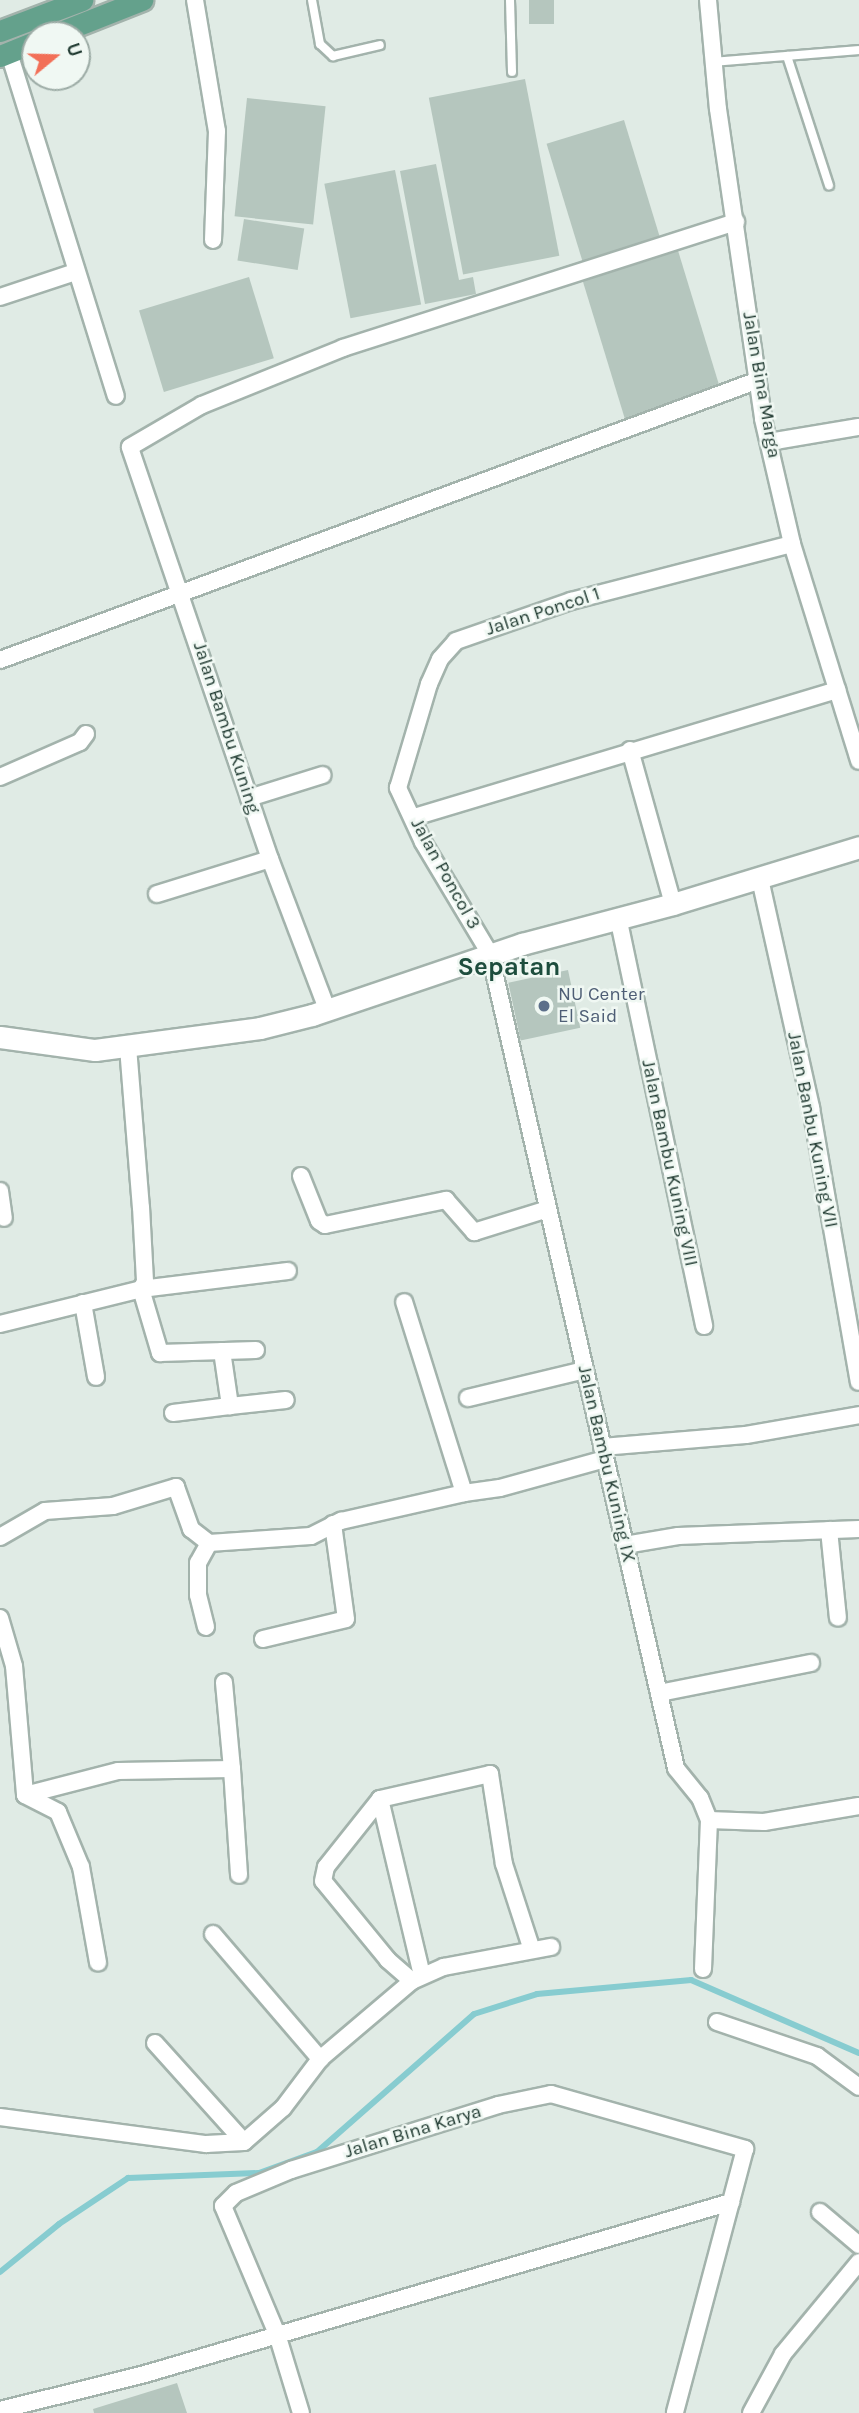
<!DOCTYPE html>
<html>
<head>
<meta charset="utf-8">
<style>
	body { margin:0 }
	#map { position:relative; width:859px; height:2413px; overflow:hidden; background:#e0ebe5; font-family:Karla,sans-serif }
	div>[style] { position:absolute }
	.stream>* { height:6px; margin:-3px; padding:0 3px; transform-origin:3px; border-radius:3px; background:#87ccd0 }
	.building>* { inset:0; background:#b5c6be; transform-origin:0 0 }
	.roads { filter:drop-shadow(2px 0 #a3b3ac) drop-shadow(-2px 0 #a3b3ac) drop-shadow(0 2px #a3b3ac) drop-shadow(0 -2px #a3b3ac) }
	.lane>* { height:8px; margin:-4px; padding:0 4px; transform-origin:4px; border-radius:4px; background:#fff }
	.street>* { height:16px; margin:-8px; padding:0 8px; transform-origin:8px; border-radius:8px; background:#fff }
	.secondary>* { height:21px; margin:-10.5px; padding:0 10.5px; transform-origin:10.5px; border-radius:10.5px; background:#fff }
	.primary>* { height:21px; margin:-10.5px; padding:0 10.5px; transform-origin:10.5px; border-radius:10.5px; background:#64a18c }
	.dots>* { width:19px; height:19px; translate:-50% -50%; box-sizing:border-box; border:4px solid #f0f8f3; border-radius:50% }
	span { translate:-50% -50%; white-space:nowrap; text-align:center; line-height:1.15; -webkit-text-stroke:5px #f0f8f3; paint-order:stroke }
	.street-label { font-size:19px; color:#213b32 }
	.service-label { font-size:19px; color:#4e5e75 }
	.left { translate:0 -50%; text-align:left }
	.district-label { font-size:26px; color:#1d4d3d; font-weight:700 }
	.north { position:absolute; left:21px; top:21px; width:70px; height:70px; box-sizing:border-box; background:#f0f8f3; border:2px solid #9daca6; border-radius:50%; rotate:71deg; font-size:19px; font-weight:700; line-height:28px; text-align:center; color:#213b32 }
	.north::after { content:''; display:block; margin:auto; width:24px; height:32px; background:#f26f57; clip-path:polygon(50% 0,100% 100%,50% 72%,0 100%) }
</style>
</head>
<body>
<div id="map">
	<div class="stream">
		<div style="left:0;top:2272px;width:76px;rotate:-39.1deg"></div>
		<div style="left:59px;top:2224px;width:83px;rotate:-33.7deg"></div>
		<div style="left:128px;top:2178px;width:131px;rotate:-2.2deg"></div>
		<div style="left:259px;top:2173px;width:62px;rotate:-19.9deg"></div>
		<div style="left:317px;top:2152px;width:209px;rotate:-41.3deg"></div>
		<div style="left:474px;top:2014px;width:66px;rotate:-17.6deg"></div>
		<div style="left:537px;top:1994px;width:155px;rotate:-5.2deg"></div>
		<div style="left:691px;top:1980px;width:183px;rotate:23.5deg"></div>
	</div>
	<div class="building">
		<div style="left:529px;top:0;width:25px;height:24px"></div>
		<div style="left:525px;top:79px;width:180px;height:98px;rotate:79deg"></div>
		<div style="left:247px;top:98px;width:79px;height:119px;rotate:6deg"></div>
		<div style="left:624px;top:120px;width:124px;height:81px;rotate:73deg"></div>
		<div style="clip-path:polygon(436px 164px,459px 280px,473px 277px,476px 294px,425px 304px,400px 171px)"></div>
		<div style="left:395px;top:170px;width:137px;height:72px;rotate:79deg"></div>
		<div style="left:244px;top:219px;width:61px;height:42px;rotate:9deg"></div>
		<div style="left:676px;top:244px;width:155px;height:100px;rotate:73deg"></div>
		<div style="left:249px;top:277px;width:85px;height:115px;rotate:73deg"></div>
		<div style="left:568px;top:970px;width:59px;height:61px;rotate:78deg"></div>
		<div style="clip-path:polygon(177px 2383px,187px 2413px,94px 2413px,93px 2409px)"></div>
	</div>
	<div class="roads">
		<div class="lane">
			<div style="left:312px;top:0;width:45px;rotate:79.7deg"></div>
			<div style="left:320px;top:44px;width:18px;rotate:43deg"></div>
			<div style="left:333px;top:56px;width:48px;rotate:-13.2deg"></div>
			<div style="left:510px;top:0;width:72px;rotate:88.4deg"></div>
			<div style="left:787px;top:56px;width:136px;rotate:72deg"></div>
			<div style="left:713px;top:62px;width:146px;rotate:-4.7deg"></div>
		</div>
		<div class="street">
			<div style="left:195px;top:0;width:133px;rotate:80.5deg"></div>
			<div style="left:217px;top:131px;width:109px;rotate:92.1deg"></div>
			<div style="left:708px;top:0;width:109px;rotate:84.8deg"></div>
			<div style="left:718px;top:109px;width:313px;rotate:81.7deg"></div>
			<div style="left:763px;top:419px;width:128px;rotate:76.9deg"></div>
			<div style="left:792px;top:544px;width:227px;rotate:72.8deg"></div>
			<div style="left:9px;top:53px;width:359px;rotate:72.7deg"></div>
			<div style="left:0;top:297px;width:79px;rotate:-18.4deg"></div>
			<div style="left:769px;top:442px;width:91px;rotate:-9.5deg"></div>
			<div style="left:0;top:660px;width:806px;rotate:-20.26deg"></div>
			<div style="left:630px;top:750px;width:160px;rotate:74.4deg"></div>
			<div style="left:0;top:777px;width:87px;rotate:-23.6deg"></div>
			<div style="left:80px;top:742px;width:10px;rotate:-53deg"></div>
			<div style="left:249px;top:798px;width:77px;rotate:-17.3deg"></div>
			<div style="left:414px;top:817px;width:442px;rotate:-16.7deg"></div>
			<div style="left:760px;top:879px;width:235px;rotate:77.4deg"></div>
			<div style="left:811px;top:1108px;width:278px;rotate:80.1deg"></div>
			<div style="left:157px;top:894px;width:118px;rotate:-17.2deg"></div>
			<div style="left:618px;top:917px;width:418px;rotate:78.1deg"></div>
			<div style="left:327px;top:1009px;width:160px;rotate:-110.8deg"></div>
			<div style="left:270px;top:859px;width:435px;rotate:-108.8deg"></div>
			<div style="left:130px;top:447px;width:83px;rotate:-30.3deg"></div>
			<div style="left:202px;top:405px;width:152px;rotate:-22deg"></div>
			<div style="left:343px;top:348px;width:413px;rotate:-17.8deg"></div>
			<div style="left:128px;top:1047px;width:161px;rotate:85.4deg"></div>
			<div style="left:141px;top:1207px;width:75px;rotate:86.9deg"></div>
			<div style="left:145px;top:1282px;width:8px;rotate:120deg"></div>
			<div style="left:141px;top:1289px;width:67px;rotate:73.5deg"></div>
			<div style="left:160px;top:1353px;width:96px;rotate:-1.8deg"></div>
			<div style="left:301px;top:1176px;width:48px;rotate:68.2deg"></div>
			<div style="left:319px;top:1221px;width:7px;rotate:34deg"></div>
			<div style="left:325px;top:1225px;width:124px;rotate:-11.7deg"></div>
			<div style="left:446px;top:1200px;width:43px;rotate:48.8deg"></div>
			<div style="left:474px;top:1232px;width:77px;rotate:-17.3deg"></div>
			<div style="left:0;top:1191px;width:27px;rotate:82deg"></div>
			<div style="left:83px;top:1303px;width:75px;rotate:80deg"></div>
			<div style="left:0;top:1324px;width:145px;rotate:-13.9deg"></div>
			<div style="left:141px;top:1289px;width:148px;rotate:-7deg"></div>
			<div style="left:222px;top:1351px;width:56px;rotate:81.7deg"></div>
			<div style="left:230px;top:1406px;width:56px;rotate:-6.1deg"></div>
			<div style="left:468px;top:1398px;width:120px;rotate:-13.5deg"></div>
			<div style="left:173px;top:1413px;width:57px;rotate:-7deg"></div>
			<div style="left:602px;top:1447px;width:144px;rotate:-4.8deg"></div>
			<div style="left:746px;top:1435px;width:115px;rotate:-10deg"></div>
			<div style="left:464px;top:1493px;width:36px;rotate:-8deg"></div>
			<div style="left:500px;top:1488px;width:109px;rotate:-15.4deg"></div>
			<div style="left:829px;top:1530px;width:88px;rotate:84.2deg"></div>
			<div style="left:0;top:1537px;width:52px;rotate:-30deg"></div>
			<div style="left:45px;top:1511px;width:68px;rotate:-4.2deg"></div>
			<div style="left:113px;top:1506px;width:66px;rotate:-16.8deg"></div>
			<div style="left:176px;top:1487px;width:45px;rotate:70.3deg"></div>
			<div style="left:191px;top:1529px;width:23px;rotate:38deg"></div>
			<div style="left:209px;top:1543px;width:102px;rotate:-3.9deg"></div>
			<div style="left:311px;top:1536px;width:34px;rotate:-27deg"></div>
			<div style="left:341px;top:1521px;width:126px;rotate:-12.8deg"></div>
			<div style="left:464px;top:1493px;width:200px;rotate:-107.4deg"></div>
			<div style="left:625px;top:1545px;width:54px;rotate:-9.6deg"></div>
			<div style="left:678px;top:1536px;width:181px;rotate:-2.2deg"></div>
			<div style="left:0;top:1618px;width:50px;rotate:73.7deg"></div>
			<div style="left:14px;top:1666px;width:129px;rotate:85.1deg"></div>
			<div style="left:25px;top:1795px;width:37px;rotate:27deg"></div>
			<div style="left:58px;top:1812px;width:60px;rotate:67.3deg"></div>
			<div style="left:81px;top:1867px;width:97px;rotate:79.9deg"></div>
			<div style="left:206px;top:1627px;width:33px;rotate:-104deg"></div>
			<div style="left:198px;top:1595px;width:32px;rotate:-90deg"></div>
			<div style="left:198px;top:1563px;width:23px;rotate:-61deg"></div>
			<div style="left:263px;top:1639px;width:85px;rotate:-13.5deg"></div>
			<div style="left:346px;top:1619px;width:96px;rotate:-97.8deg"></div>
			<div style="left:659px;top:1693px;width:155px;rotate:-11.2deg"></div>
			<div style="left:232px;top:1769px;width:106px;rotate:86.2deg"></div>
			<div style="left:25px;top:1795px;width:96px;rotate:-14.5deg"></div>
			<div style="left:118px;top:1771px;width:114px;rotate:-1deg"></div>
			<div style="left:232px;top:1769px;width:87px;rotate:-95.3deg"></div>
			<div style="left:380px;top:1799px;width:181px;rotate:76.6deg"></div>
			<div style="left:709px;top:1820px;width:55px;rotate:2.1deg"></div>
			<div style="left:764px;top:1822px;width:96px;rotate:-9.6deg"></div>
			<div style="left:213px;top:1934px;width:165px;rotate:49.4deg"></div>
			<div style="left:703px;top:1969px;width:149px;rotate:-87.7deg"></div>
			<div style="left:709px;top:1820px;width:24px;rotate:-112deg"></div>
			<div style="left:700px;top:1798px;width:38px;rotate:-129deg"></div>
			<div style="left:676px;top:1768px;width:835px;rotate:-102.87deg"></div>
			<div style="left:490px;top:954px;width:131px;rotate:-120.9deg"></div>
			<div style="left:423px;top:842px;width:60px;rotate:-114.8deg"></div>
			<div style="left:398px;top:788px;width:109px;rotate:-73.4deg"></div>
			<div style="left:429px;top:684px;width:27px;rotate:-66deg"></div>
			<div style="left:440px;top:659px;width:24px;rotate:-48deg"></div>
			<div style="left:456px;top:641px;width:122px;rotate:-19.2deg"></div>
			<div style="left:571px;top:601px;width:228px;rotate:-14.5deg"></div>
			<div style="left:412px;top:1981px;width:32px;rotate:-139deg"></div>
			<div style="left:388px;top:1960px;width:102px;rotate:-129.4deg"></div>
			<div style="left:323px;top:1881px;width:14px;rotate:-78deg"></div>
			<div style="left:326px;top:1867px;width:87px;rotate:-51.5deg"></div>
			<div style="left:380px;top:1799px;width:113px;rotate:-12.8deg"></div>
			<div style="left:490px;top:1774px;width:91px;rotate:81.2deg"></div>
			<div style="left:504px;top:1864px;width:87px;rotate:72deg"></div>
			<div style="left:717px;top:2022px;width:106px;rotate:18.8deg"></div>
			<div style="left:817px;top:2056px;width:52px;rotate:36.4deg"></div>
			<div style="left:155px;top:2043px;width:133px;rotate:48deg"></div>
			<div style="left:0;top:2117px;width:208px;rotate:7.5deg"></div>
			<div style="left:206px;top:2144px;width:38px;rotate:-3deg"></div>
			<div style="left:244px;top:2142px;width:52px;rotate:-41.1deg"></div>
			<div style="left:283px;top:2108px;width:61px;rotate:-52.9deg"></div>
			<div style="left:320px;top:2059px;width:121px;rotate:-40.3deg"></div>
			<div style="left:412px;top:1981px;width:35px;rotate:-24deg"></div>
			<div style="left:444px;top:1967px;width:109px;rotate:-10.6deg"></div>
			<div style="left:820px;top:2212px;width:51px;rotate:40.2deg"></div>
			<div style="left:0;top:2410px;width:149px;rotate:-13.9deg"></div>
			<div style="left:145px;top:2374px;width:611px;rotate:-16.36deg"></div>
			<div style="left:301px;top:2413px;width:83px;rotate:-106.9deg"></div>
			<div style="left:277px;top:2334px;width:139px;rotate:-112.9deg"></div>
			<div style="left:223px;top:2206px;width:18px;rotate:-45deg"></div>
			<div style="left:236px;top:2193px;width:60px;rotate:-22.7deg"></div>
			<div style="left:291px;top:2170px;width:217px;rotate:-17.4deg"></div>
			<div style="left:498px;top:2105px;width:54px;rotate:-11.7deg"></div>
			<div style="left:551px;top:2094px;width:202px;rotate:15.8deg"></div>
			<div style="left:745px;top:2149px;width:273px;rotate:104.9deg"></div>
			<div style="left:751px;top:2413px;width:67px;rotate:-61.5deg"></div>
			<div style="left:783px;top:2354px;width:119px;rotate:-50.4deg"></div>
		</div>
		<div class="secondary">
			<div style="left:0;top:1037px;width:96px;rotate:7.8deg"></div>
			<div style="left:95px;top:1050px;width:166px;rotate:-7.6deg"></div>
			<div style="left:260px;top:1028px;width:54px;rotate:-14deg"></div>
			<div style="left:312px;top:1015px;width:222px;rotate:-18.7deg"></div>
			<div style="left:522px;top:944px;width:156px;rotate:-14.8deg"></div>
			<div style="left:673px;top:904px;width:195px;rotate:-17deg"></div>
		</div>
		<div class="primary">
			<div style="left:0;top:31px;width:88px;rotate:-20.7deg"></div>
			<div style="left:53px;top:35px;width:96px;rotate:-21.5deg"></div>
			<div style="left:0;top:56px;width:38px;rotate:-22deg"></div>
		</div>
	</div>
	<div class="dots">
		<div style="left:544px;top:1006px;background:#5c6f8a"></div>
	</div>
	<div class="street-label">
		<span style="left:761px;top:385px;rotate:80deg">Jalan Bina Marga</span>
		<span style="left:543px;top:612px;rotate:-18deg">Jalan Poncol 1</span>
		<span style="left:226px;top:728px;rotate:72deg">Jalan Bambu Kuning</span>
		<span style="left:445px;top:874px;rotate:61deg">Jalan Poncol 3</span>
		<span style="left:812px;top:1130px;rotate:79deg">Jalan Banbu Kuning VII</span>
		<span style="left:669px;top:1163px;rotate:78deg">Jalan Bambu Kuning VIII</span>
		<span style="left:606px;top:1464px;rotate:77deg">Jalan Bambu Kuning IX</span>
		<span style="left:413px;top:2132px;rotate:-17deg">Jalan Bina Karya</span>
	</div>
	<div class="service-label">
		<span class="left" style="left:558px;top:1006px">NU Center<br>El Said</span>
	</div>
	<div class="district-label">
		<span style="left:509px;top:967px">Sepatan</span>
	</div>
	<div class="north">U</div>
</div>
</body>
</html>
